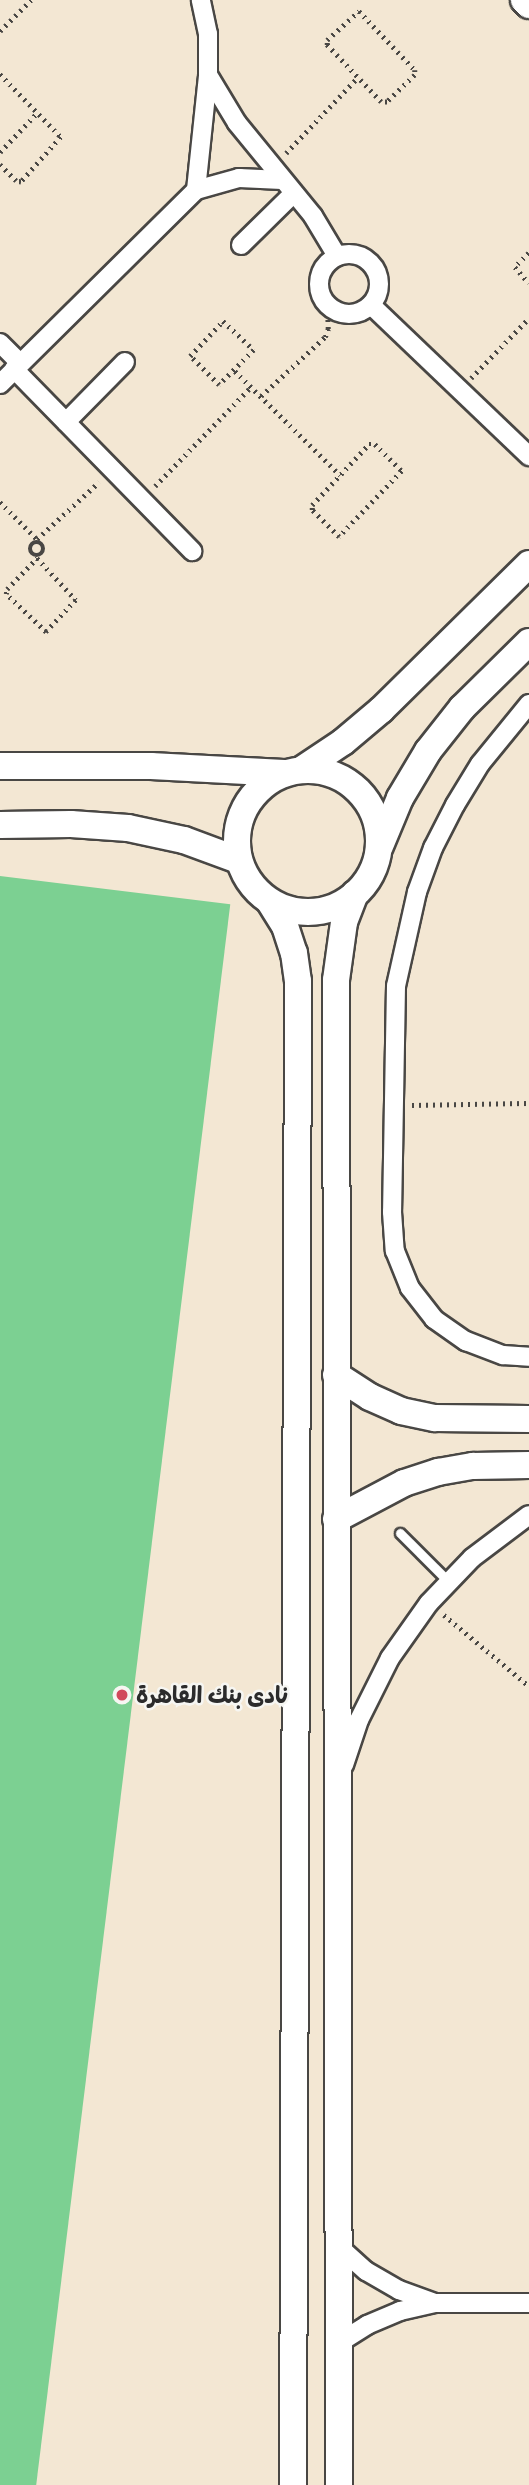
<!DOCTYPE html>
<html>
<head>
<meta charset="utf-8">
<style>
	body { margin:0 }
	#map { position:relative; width:529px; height:2485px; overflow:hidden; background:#f3e7d3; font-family:"Patrick Hand","Playpen Sans Arabic",sans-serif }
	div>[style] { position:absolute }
	.green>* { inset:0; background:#7cd092; transform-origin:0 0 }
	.path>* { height:4.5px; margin-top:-2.25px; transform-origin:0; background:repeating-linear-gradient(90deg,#494744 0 2px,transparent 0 7px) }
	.path>.ring { margin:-2.25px; padding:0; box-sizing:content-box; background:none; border:4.5px solid #494744; border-radius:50% }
	.roads { filter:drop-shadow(2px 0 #494744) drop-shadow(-2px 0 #494744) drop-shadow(0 2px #494744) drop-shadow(0 -2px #494744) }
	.lane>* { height:9px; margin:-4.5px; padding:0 4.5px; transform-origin:4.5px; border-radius:4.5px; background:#fff }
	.street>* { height:18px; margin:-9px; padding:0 9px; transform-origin:9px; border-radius:9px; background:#fff }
	.street>.ring { margin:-9px; padding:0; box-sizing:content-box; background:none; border:18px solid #fff; border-radius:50% }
	.secondary>* { height:26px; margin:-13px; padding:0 13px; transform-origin:13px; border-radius:13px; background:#fff }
	.secondary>.ring { margin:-13px; padding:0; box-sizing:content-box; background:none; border:26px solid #fff; border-radius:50% }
	.dots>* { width:19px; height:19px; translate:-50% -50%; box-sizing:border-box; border:4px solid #f6f6f2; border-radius:50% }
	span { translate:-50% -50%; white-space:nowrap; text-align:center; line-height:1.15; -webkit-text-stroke:5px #f6f6f2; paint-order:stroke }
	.poi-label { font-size:23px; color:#2b2b2b; font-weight:700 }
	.left { translate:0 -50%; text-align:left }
</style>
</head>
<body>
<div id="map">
	<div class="green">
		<div style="left:0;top:876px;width:232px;height:1609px;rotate:7deg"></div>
	</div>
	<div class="path">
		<div style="left:359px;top:11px;width:81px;rotate:46.5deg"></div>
		<div style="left:415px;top:70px;width:5px;rotate:90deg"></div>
		<div style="left:415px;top:75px;width:39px;rotate:136deg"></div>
		<div style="left:387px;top:102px;width:6px;rotate:180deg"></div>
		<div style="left:381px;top:102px;width:79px;rotate:-133.5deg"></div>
		<div style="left:327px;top:45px;width:5px;rotate:-90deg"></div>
		<div style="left:327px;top:40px;width:43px;rotate:-42.2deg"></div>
		<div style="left:0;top:31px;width:44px;rotate:-45deg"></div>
		<div style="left:0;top:74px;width:88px;rotate:45.9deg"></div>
		<div style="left:61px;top:137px;width:60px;rotate:131.6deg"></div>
		<div style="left:21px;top:182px;width:5px;rotate:-169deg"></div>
		<div style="left:16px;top:181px;width:23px;rotate:-135deg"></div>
		<div style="left:0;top:152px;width:55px;rotate:-46.5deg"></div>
		<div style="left:286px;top:153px;width:105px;rotate:-46.5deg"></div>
		<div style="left:529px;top:253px;width:20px;rotate:135deg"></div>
		<div style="left:515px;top:267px;width:21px;rotate:49deg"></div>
		<div style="left:223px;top:321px;width:42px;rotate:43.1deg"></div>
		<div style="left:254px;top:350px;width:49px;rotate:135deg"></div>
		<div style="left:219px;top:385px;width:41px;rotate:-135deg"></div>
		<div style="left:190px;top:356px;width:48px;rotate:-46.7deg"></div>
		<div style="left:235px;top:371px;width:148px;rotate:44.7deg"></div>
		<div style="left:471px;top:378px;width:83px;rotate:-46deg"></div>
		<div style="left:261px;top:396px;width:87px;rotate:-42.7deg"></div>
		<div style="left:325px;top:337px;width:9px;rotate:-69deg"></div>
		<div style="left:328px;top:329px;width:24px;rotate:-92deg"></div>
		<div style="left:369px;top:444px;width:6px"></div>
		<div style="left:375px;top:444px;width:38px;rotate:45deg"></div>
		<div style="left:402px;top:471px;width:91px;rotate:133.7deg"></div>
		<div style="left:339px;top:537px;width:38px;rotate:-135deg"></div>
		<div style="left:312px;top:510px;width:5px;rotate:-90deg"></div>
		<div style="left:312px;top:505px;width:83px;rotate:-46.9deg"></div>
		<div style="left:155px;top:486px;width:139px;rotate:-45.9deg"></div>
		<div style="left:0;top:502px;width:52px;rotate:45deg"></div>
		<div style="left:37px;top:539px;width:84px;rotate:-42.6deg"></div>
		<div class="ring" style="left:30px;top:542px;width:9.5px;height:9.5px"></div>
		<div style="left:37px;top:558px;width:57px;rotate:47.1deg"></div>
		<div style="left:76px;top:600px;width:44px;rotate:133.2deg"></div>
		<div style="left:46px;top:632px;width:55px;rotate:-136.5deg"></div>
		<div style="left:6px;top:594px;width:5px;rotate:-79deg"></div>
		<div style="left:7px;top:589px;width:43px;rotate:-45.9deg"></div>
		<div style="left:412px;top:1105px;width:117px;rotate:-1deg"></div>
		<div style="left:444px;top:1615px;width:111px;rotate:39.9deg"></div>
	</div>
	<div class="roads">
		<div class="lane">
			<div style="left:400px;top:1533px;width:69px;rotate:45deg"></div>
		</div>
		<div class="street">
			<div style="left:208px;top:75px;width:56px;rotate:58.9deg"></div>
			<div style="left:237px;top:123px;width:120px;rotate:50.7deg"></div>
			<div style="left:313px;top:216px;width:47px;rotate:59deg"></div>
			<div style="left:196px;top:190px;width:116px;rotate:-84deg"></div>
			<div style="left:208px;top:75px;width:41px;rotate:-90deg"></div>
			<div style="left:208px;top:34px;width:35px;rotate:-102deg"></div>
			<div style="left:241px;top:245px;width:74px;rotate:-44.5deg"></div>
			<div class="ring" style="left:319px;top:254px;width:42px;height:42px"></div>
			<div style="left:371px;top:305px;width:219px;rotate:43.7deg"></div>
			<div style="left:0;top:343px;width:28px;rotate:45deg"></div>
			<div style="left:14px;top:369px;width:255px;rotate:45.6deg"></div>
			<div style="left:0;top:384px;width:276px;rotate:-44.7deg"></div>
			<div style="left:196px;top:190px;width:45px;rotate:-15.6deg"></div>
			<div style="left:239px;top:178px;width:43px;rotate:2.7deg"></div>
			<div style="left:66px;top:422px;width:84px;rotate:-45.5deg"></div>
			<div style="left:529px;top:704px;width:77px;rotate:129.2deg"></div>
			<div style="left:480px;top:764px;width:48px;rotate:121.4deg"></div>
			<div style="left:455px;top:805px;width:48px;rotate:117.1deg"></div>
			<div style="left:433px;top:848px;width:47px;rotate:110deg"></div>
			<div style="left:417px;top:892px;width:96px;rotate:102.6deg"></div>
			<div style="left:396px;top:986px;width:226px;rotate:91deg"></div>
			<div style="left:392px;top:1212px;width:39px;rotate:86deg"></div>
			<div style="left:395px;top:1251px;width:40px;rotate:68deg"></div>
			<div style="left:410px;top:1288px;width:39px;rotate:52deg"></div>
			<div style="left:434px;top:1319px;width:39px;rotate:35deg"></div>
			<div style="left:466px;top:1341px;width:40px;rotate:21deg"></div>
			<div style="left:503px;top:1355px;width:26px;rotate:4deg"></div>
			<div style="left:344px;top:1765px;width:47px;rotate:-71.6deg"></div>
			<div style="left:359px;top:1720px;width:69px;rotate:-63.4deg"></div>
			<div style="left:390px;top:1658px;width:67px;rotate:-54.7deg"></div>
			<div style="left:429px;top:1603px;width:62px;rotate:-46.3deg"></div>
			<div style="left:472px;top:1558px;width:71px;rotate:-37deg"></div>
			<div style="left:337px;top:2245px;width:39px;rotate:42deg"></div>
			<div style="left:366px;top:2271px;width:38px;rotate:30deg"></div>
			<div style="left:399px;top:2290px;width:38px;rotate:20deg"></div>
			<div style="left:337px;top:2344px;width:36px;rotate:-32deg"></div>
			<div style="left:367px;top:2325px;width:36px;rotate:-23deg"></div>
			<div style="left:400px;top:2311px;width:36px;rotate:-13deg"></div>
			<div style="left:435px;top:2303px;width:94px"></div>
		</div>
		<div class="secondary">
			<div style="left:524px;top:0;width:7px;rotate:45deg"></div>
			<div style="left:0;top:766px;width:151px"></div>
			<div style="left:151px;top:766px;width:133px;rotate:3deg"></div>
			<div class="ring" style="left:237px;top:770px;width:116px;height:116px"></div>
			<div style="left:301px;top:770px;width:50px;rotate:-33.7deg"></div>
			<div style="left:343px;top:742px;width:50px;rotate:-40.1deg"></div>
			<div style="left:381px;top:710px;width:208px;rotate:-44.6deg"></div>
			<div style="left:0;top:825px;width:71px;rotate:-0.8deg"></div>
			<div style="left:71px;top:824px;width:57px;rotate:4deg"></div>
			<div style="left:128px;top:828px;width:57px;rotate:12.1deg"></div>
			<div style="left:184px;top:840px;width:58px;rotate:20.3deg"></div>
			<div style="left:380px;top:846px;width:52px;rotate:-67.4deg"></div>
			<div style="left:400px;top:798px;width:55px;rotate:-59.2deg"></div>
			<div style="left:428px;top:751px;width:55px;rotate:-51.7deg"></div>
			<div style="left:462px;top:708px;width:94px;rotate:-44.6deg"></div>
			<div style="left:270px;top:902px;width:28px;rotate:58deg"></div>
			<div style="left:285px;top:926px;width:28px;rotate:72deg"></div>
			<div style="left:294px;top:953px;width:28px;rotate:82deg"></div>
			<div style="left:298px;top:981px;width:1504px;rotate:90.19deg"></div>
			<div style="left:336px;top:1375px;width:40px;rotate:32.9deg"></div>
			<div style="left:370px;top:1397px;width:34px;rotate:24deg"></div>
			<div style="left:401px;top:1411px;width:35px;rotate:12deg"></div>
			<div style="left:435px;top:1418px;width:94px;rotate:0.6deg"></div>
			<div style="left:336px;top:1519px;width:77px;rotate:-27.9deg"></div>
			<div style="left:404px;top:1483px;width:36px;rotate:-18deg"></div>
			<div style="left:438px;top:1472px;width:36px;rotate:-10deg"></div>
			<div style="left:473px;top:1466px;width:56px;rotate:-1deg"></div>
			<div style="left:339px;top:2485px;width:1505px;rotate:-90.11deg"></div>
			<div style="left:336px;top:980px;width:59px;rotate:-82.1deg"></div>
			<div style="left:344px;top:922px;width:30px;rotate:-69deg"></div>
		</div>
	</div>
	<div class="dots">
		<div style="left:122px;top:1695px;background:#d1495b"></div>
	</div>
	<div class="poi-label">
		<span class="left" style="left:136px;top:1695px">نادى بنك القاهرة</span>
	</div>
</div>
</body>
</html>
